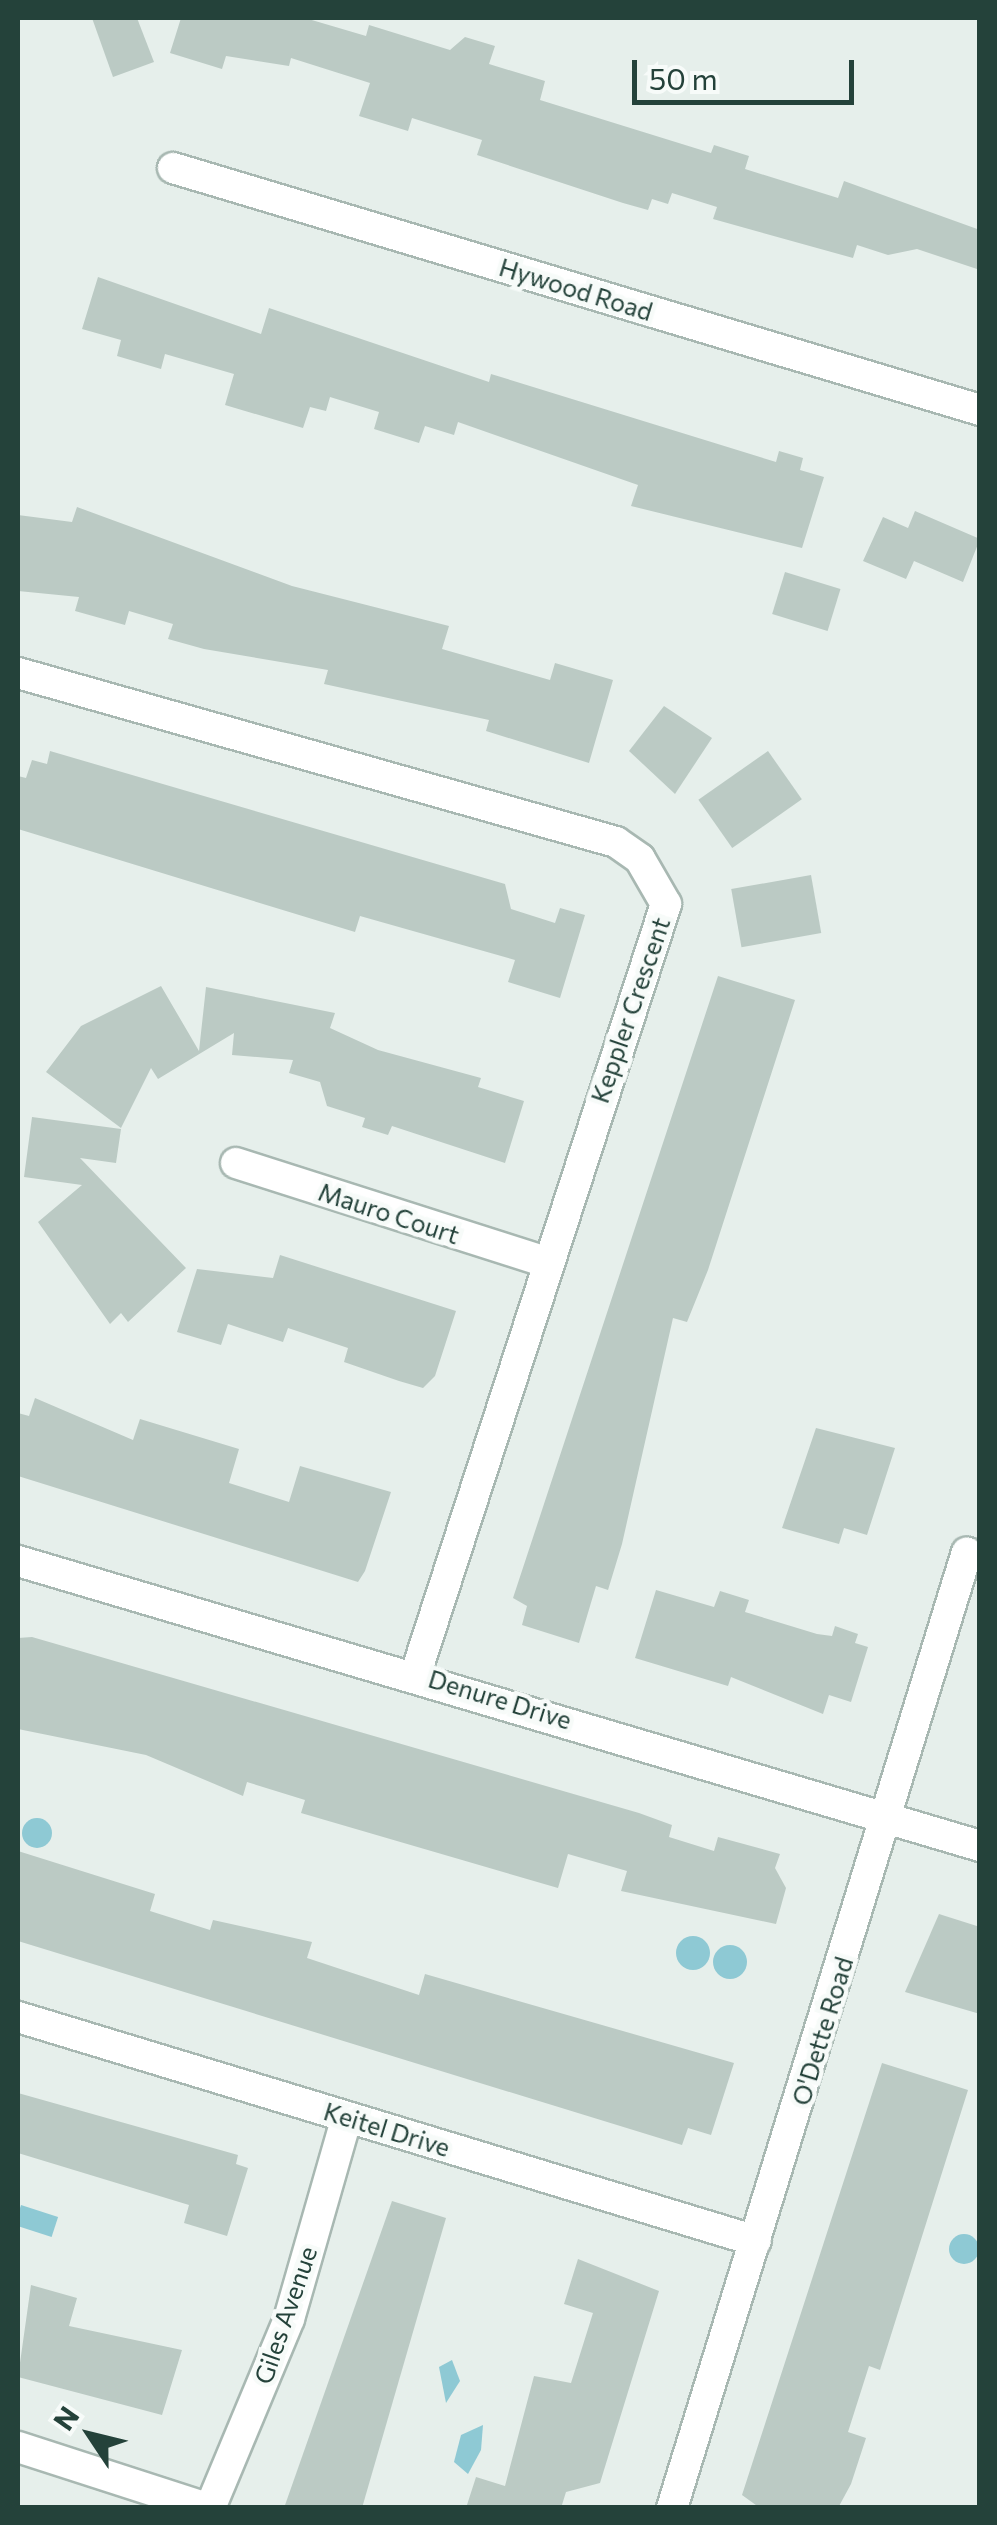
<!DOCTYPE html>
<html>
<head>
<meta charset="utf-8">
<style>
	body { margin:0 }
	#map { position:relative; width:997px; height:2525px; overflow:hidden; background:#e6efeb; font-family:Commissioner,sans-serif }
	div>[style] { position:absolute }
	.water>* { inset:0; background:#8ec9d4; transform-origin:0 0 }
	.round { border-radius:50% }
	.building>* { inset:0; background:#bbcac4; transform-origin:0 0 }
	.roads { filter:drop-shadow(2px 0 #a8b8b2) drop-shadow(-2px 0 #a8b8b2) drop-shadow(0 2px #a8b8b2) drop-shadow(0 -2px #a8b8b2) }
	.minor>* { height:30px; margin:-15px; padding:0 15px; transform-origin:15px; border-radius:15px; background:#fff }
	span { translate:-50% -50%; white-space:nowrap; text-align:center; line-height:1.15; -webkit-text-stroke:9px #f7fbf9; paint-order:stroke }
	.street-label { font-size:25px; color:#24423a }
	.frame { position:absolute; inset:0; border:20px solid #24423a; pointer-events:none }
	.north { position:absolute; left:40px; top:2385px; width:100px; height:100px; -webkit-text-stroke:8px #f7fbf9; paint-order:stroke; rotate:305deg; font-size:28px; font-weight:700; line-height:40px; text-align:center; color:#24423a }
	.north::after { content:''; display:block; margin:auto; width:35px; height:45px; background:#24423a; clip-path:polygon(50% 0,100% 100%,50% 72%,0 100%) }
	.scale { position:absolute; left:632px; top:60px; width:222px; height:45px; box-sizing:border-box; border:5px solid #24423a; border-top:0; padding-left:12px; font-size:30px; line-height:35px; white-space:nowrap; color:#24423a; -webkit-text-stroke:8px #f7fbf9; paint-order:stroke }
</style>
</head>
<body>
<div id="map">
	<div class="water">
		<div class="round" style="left:22px;top:1818px;width:30px;height:30px"></div>
		<div class="round" style="left:676px;top:1936px;width:34px;height:34px"></div>
		<div class="round" style="left:713px;top:1945px;width:34px;height:34px"></div>
		<div style="left:21px;top:2205px;width:39px;height:21px;rotate:18deg"></div>
		<div class="round" style="left:949px;top:2234px;width:30px;height:30px"></div>
		<div style="clip-path:polygon(452px 2360px,460px 2381px,446px 2403px,439px 2367px)"></div>
		<div style="clip-path:polygon(483px 2425px,481px 2450px,468px 2474px,454px 2462px,461px 2435px)"></div>
	</div>
	<div class="building">
		<div style="clip-path:polygon(92px 18px,137px 18px,154px 62px,113px 77px)"></div>
		<div style="clip-path:polygon(181px 18px,305px 18px,366px 36px,369px 25px,450px 50px,465px 37px,495px 46px,489px 64px,545px 81px,540px 100px,711px 153px,714px 145px,749px 156px,745px 169px,838px 198px,844px 181px,980px 230px,980px 270px,917px 249px,888px 255px,857px 245px,853px 258px,713px 219px,717px 207px,672px 193px,668px 204px,652px 199px,648px 210px,623px 203px,477px 155px,482px 140px,412px 118px,408px 131px,359px 116px,370px 83px,291px 58px,289px 66px,226px 56px,222px 69px,170px 53px)"></div>
		<div style="clip-path:polygon(98px 277px,261px 334px,269px 308px,489px 382px,491px 374px,776px 462px,779px 451px,803px 458px,800px 470px,824px 477px,802px 548px,631px 506px,638px 485px,458px 422px,454px 435px,425px 426px,419px 443px,374px 429px,379px 412px,330px 397px,326px 411px,310px 407px,303px 428px,225px 405px,234px 374px,165px 354px,161px 369px,117px 356px,121px 340px,82px 329px)"></div>
		<div style="clip-path:polygon(77px 507px,292px 586px,449px 626px,442px 649px,550px 680px,555px 663px,613px 680px,589px 763px,486px 731px,489px 720px,324px 684px,328px 670px,204px 649px,168px 639px,173px 624px,129px 611px,125px 625px,75px 611px,79px 597px,18px 591px,18px 515px,72px 522px)"></div>
		<div style="clip-path:polygon(915px 511px,980px 539px,963px 582px,914px 561px,906px 579px,863px 561px,883px 517px,908px 528px)"></div>
		<div style="left:785px;top:572px;width:58px;height:44px;rotate:17deg"></div>
		<div style="clip-path:polygon(664px 706px,712px 738px,675px 794px,629px 751px)"></div>
		<div style="clip-path:polygon(50px 751px,505px 884px,511px 909px,555px 923px,560px 908px,585px 915px,560px 998px,508px 982px,515px 960px,360px 916px,355px 932px,18px 829px,18px 776px,26px 778px,32px 760px,47px 764px)"></div>
		<div style="left:768px;top:751px;width:59px;height:85px;rotate:55deg"></div>
		<div style="left:811px;top:875px;width:59px;height:81px;rotate:80deg"></div>
		<div style="clip-path:polygon(718px 976px,795px 1000px,708px 1270px,687px 1322px,673px 1318px,622px 1544px,608px 1590px,596px 1586px,579px 1643px,522px 1625px,527px 1606px,513px 1598px)"></div>
		<div style="clip-path:polygon(161px 986px,199px 1051px,206px 987px,335px 1013px,330px 1028px,378px 1050px,481px 1078px,478px 1087px,524px 1101px,505px 1163px,392px 1126px,388px 1135px,362px 1127px,365px 1118px,327px 1106px,320px 1082px,289px 1073px,293px 1060px,232px 1055px,234px 1033px,158px 1079px,151px 1068px,121px 1128px,46px 1072px,81px 1026px)"></div>
		<div style="clip-path:polygon(32px 1117px,121px 1129px,116px 1163px,80px 1158px,186px 1268px,128px 1322px,121px 1313px,110px 1324px,38px 1222px,82px 1185px,24px 1177px)"></div>
		<div style="clip-path:polygon(280px 1255px,456px 1311px,435px 1376px,423px 1388px,399px 1381px,344px 1362px,348px 1348px,288px 1328px,283px 1342px,228px 1324px,221px 1345px,177px 1332px,197px 1269px,273px 1278px)"></div>
		<div style="clip-path:polygon(35px 1398px,133px 1440px,140px 1419px,239px 1449px,229px 1483px,289px 1502px,300px 1466px,391px 1492px,365px 1571px,358px 1582px,18px 1476px,18px 1413px,29px 1416px)"></div>
		<div style="clip-path:polygon(816px 1428px,895px 1448px,867px 1535px,844px 1528px,839px 1544px,782px 1528px)"></div>
		<div style="clip-path:polygon(656px 1590px,714px 1607px,720px 1591px,749px 1600px,745px 1612px,817px 1634px,832px 1636px,835px 1626px,858px 1634px,855px 1643px,868px 1647px,851px 1702px,829px 1695px,823px 1714px,731px 1677px,728px 1686px,635px 1658px)"></div>
		<div style="clip-path:polygon(32px 1637px,639px 1813px,672px 1825px,669px 1837px,714px 1851px,718px 1837px,780px 1854px,775px 1868px,786px 1888px,776px 1924px,621px 1891px,627px 1871px,568px 1854px,558px 1888px,301px 1813px,305px 1800px,247px 1782px,243px 1796px,146px 1755px,18px 1729px,18px 1638px)"></div>
		<div style="clip-path:polygon(18px 1851px,155px 1894px,150px 1911px,210px 1930px,213px 1920px,312px 1942px,307px 1958px,419px 1995px,425px 1974px,734px 2063px,711px 2135px,688px 2128px,682px 2145px,18px 1941px)"></div>
		<div style="clip-path:polygon(939px 1914px,980px 1927px,980px 2014px,905px 1992px)"></div>
		<div style="clip-path:polygon(882px 2063px,968px 2090px,880px 2370px,869px 2366px,848px 2432px,866px 2438px,851px 2484px,838px 2508px,760px 2508px,742px 2495px)"></div>
		<div style="clip-path:polygon(18px 2093px,238px 2155px,236px 2164px,248px 2168px,227px 2236px,184px 2223px,189px 2205px,18px 2153px)"></div>
		<div style="clip-path:polygon(392px 2201px,446px 2218px,362px 2508px,284px 2508px)"></div>
		<div style="clip-path:polygon(578px 2259px,659px 2291px,600px 2483px,566px 2492px,561px 2508px,466px 2508px,476px 2477px,505px 2486px,534px 2376px,571px 2383px,593px 2313px,564px 2304px)"></div>
		<div style="clip-path:polygon(31px 2285px,77px 2298px,69px 2326px,182px 2350px,162px 2415px,18px 2377px)"></div>
	</div>
	<div class="roads">
		<div class="minor">
			<div style="left:173px;top:168px;width:843px;rotate:16.69deg"></div>
			<div style="left:18px;top:673px;width:621px;rotate:15.78deg"></div>
			<div style="left:616px;top:842px;width:29px;rotate:35deg"></div>
			<div style="left:640px;top:859px;width:52px;rotate:60deg"></div>
			<div style="left:666px;top:904px;width:809px;rotate:108.01deg"></div>
			<div style="left:236px;top:1163px;width:323px;rotate:17.7deg"></div>
			<div style="left:18px;top:1561px;width:1003px;rotate:16.5deg"></div>
			<div style="left:18px;top:2017px;width:771px;rotate:16.88deg"></div>
			<div style="left:18px;top:2447px;width:199px;rotate:17.9deg"></div>
			<div style="left:210px;top:2508px;width:205px;rotate:-67.3deg"></div>
			<div style="left:289px;top:2319px;width:210px;rotate:-74deg"></div>
			<div style="left:672px;top:2508px;width:1000px;rotate:-72.85deg"></div>
		</div>
	</div>
	<div class="street-label">
		<span style="left:576px;top:289px;rotate:17deg">Hywood Road</span>
		<span style="left:630px;top:1010px;rotate:-71deg">Keppler Crescent</span>
		<span style="left:389px;top:1213px;rotate:18deg">Mauro Court</span>
		<span style="left:500px;top:1699px;rotate:17deg">Denure Drive</span>
		<span style="left:822px;top:2031px;rotate:-73deg">O'Dette Road</span>
		<span style="left:387px;top:2129px;rotate:17deg">Keitel Drive</span>
		<span style="left:285px;top:2315px;rotate:-71deg">Giles Avenue</span>
	</div>
	<div class="frame"></div>
	<div class="north">N</div>
	<div class="scale">50 m</div>
</div>
</body>
</html>
